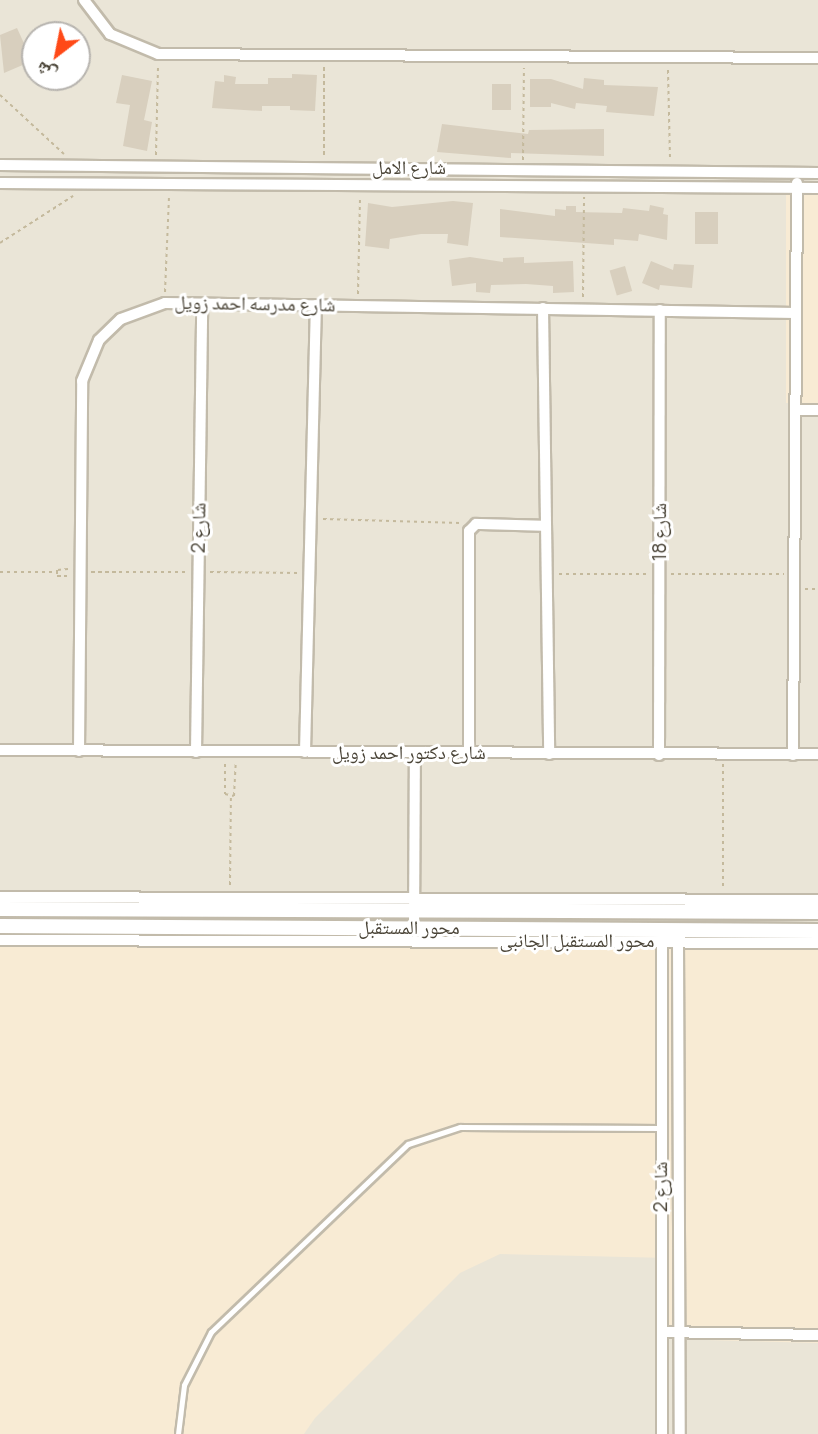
<!DOCTYPE html>
<html>
<head>
<meta charset="utf-8">
<style>
	body { margin:0 }
	#map { position:relative; width:818px; height:1434px; overflow:hidden; background:#f5f3ea; font-family:Manrope,"Noto Naskh Arabic",sans-serif }
	div>[style] { position:absolute }
	.residential>* { inset:0; background:#eae5d7 }
	.commercial>* { inset:0; background:#f8ebd4; transform-origin:0 0 }
	.building>* { inset:0; background:#d8cfbe; transform-origin:0 0 }
	.path>* { height:2px; margin-top:-1px; transform-origin:0; background:repeating-linear-gradient(90deg,#c4b99c 0 3.5px,transparent 0 7px) }
	.roads { filter:drop-shadow(2px 0 #c2bbab) drop-shadow(-2px 0 #c2bbab) drop-shadow(0 2px #c2bbab) drop-shadow(0 -2px #c2bbab) }
	.service>* { height:5px; margin:-2.5px; padding:0 2.5px; transform-origin:2.5px; border-radius:2.5px; background:#fff }
	.minor>* { height:10px; margin:-5px; padding:0 5px; transform-origin:5px; border-radius:5px; background:#fff }
	.tertiary>* { height:14px; margin:-7px; padding:0 7px; transform-origin:7px; border-radius:7px; background:#fff }
	span { translate:-50% -50%; white-space:nowrap; text-align:center; line-height:1.15; -webkit-text-stroke:6px #fff; paint-order:stroke }
	.street-label { font-size:19px; color:#4a4437 }
	.north { position:absolute; left:21px; top:21px; width:70px; height:70px; box-sizing:border-box; background:#fff; border:2px solid #b7b4af; border-radius:50%; rotate:212deg; font-size:19px; font-weight:700; line-height:28px; text-align:center; color:#4a4437 }
	.north::after { content:''; display:block; margin:auto; width:24px; height:32px; background:#ff4917; clip-path:polygon(50% 0,100% 100%,50% 72%,0 100%) }
</style>
</head>
<body>
<div id="map">
	<div class="residential">
		<div style="clip-path:polygon(evenodd,0 0,818px 0,818px 1434px,0 1434px,0 0,35px 35px,77px 35px,77px 77px,35px 77px,35px 35px)"></div>
	</div>
	<div class="commercial">
		<div style="left:786px;top:182px;width:32px;height:221px"></div>
		<div style="clip-path:polygon(0 917px,818px 923px,818px 1343px,669px 1339px,669px 1258px,500px 1254px,460px 1273px,315px 1418px,304px 1434px,0 1434px)"></div>
	</div>
	<div class="building">
		<div style="clip-path:polygon(17px 28px,32px 61px,4px 73px,0 35px)"></div>
		<div style="clip-path:polygon(292px 74px,317px 75px,315px 111px,290px 110px,290px 106px,262px 106px,262px 111px,212px 108px,215px 81px,224px 82px,224px 75px,236px 77px,235px 84px,268px 84px,268px 78px,292px 78px)"></div>
		<div style="clip-path:polygon(122px 75px,152px 81px,144px 120px,152px 122px,147px 151px,123px 146px,130px 105px,116px 103px)"></div>
		<div style="clip-path:polygon(584px 78px,604px 80px,604px 85px,658px 87px,654px 116px,606px 112px,607px 106px,576px 103px,575px 109px,551px 103px,551px 107px,530px 107px,530px 79px,551px 79px,583px 89px)"></div>
		<div style="left:511px;top:84px;width:26px;height:19px;rotate:90deg"></div>
		<div style="clip-path:polygon(442px 124px,528px 134px,529px 130px,604px 129px,604px 156px,511px 153px,511px 158px,437px 152px)"></div>
		<div style="clip-path:polygon(453px 201px,473px 203px,468px 246px,447px 243px,448px 234px,421px 234px,390px 239px,389px 249px,365px 246px,368px 203px,392px 207px)"></div>
		<div style="clip-path:polygon(650px 205px,664px 208px,663px 214px,668px 215px,667px 240px,639px 234px,638px 241px,614px 239px,614px 245px,500px 237px,500px 209px,555px 216px,555px 209px,566px 210px,566px 206px,576px 206px,576px 212px,622px 213px,623px 208px,649px 211px)"></div>
		<div style="left:695px;top:212px;width:23px;height:32px"></div>
		<div style="clip-path:polygon(470px 257px,503px 262px,503px 258px,524px 257px,524px 263px,573px 261px,574px 292px,553px 293px,553px 286px,526px 284px,491px 285px,490px 293px,476px 292px,476px 283px,452px 286px,449px 260px)"></div>
		<div style="clip-path:polygon(651px 261px,673px 270px,674px 264px,694px 265px,692px 288px,660px 285px,659px 290px,642px 283px)"></div>
		<div style="left:625px;top:266px;width:26px;height:16px;rotate:74deg"></div>
	</div>
	<div class="path">
		<div style="left:324px;top:67px;width:89px;rotate:90deg"></div>
		<div style="left:668px;top:70px;width:89px;rotate:88.7deg"></div>
		<div style="left:0;top:95px;width:87px;rotate:42.7deg"></div>
		<div style="left:156px;top:155px;width:89px;rotate:-88.7deg"></div>
		<div style="left:523px;top:160px;width:92px;rotate:-89.4deg"></div>
		<div style="left:0;top:243px;width:87px;rotate:-32.8deg"></div>
		<div style="left:165px;top:292px;width:96px;rotate:-87.6deg"></div>
		<div style="left:358px;top:294px;width:96px;rotate:-88.8deg"></div>
		<div style="left:583px;top:297px;width:100px;rotate:-89.4deg"></div>
		<div style="left:323px;top:519px;width:137px;rotate:1.7deg"></div>
		<div style="left:68px;top:569px;width:11px;rotate:175deg"></div>
		<div style="left:57px;top:570px;width:6px;rotate:90deg"></div>
		<div style="left:57px;top:576px;width:12px"></div>
		<div style="left:0;top:572px;width:57px"></div>
		<div style="left:91px;top:572px;width:96px"></div>
		<div style="left:210px;top:572px;width:89px;rotate:0.6deg"></div>
		<div style="left:559px;top:574px;width:88px"></div>
		<div style="left:671px;top:574px;width:113px"></div>
		<div style="left:805px;top:589px;width:13px"></div>
		<div style="left:225px;top:764px;width:30px;rotate:90deg"></div>
		<div style="left:225px;top:794px;width:9px;rotate:13deg"></div>
		<div style="left:234px;top:796px;width:34px;rotate:-87deg"></div>
		<div style="left:723px;top:764px;width:124px;rotate:90deg"></div>
		<div style="left:230px;top:885px;width:90px;rotate:-89.4deg"></div>
	</div>
	<div class="roads">
		<div class="service">
			<div style="left:178px;top:1434px;width:49px;rotate:-83deg"></div>
			<div style="left:184px;top:1385px;width:59px;rotate:-63deg"></div>
			<div style="left:211px;top:1332px;width:272px;rotate:-43.7deg"></div>
			<div style="left:408px;top:1144px;width:55px;rotate:-18.1deg"></div>
			<div style="left:460px;top:1127px;width:201px;rotate:0.3deg"></div>
		</div>
		<div class="minor">
			<div style="left:84px;top:0;width:43px;rotate:52.6deg"></div>
			<div style="left:110px;top:34px;width:52px;rotate:22.6deg"></div>
			<div style="left:158px;top:54px;width:660px;rotate:0.35deg"></div>
			<div style="left:0;top:165px;width:818px;rotate:0.56deg"></div>
			<div style="left:0;top:183px;width:818px;rotate:0.35deg"></div>
			<div style="left:543px;top:308px;width:446px;rotate:89.2deg"></div>
			<div style="left:796px;top:410px;width:22px"></div>
			<div style="left:0;top:750px;width:818px;rotate:0.28deg"></div>
			<div style="left:79px;top:751px;width:370px;rotate:-89.5deg"></div>
			<div style="left:82px;top:381px;width:44px;rotate:-67.5deg"></div>
			<div style="left:99px;top:340px;width:30px;rotate:-44deg"></div>
			<div style="left:121px;top:319px;width:47px;rotate:-20deg"></div>
			<div style="left:165px;top:303px;width:631px;rotate:0.91deg"></div>
			<div style="left:196px;top:752px;width:448px;rotate:-89.2deg"></div>
			<div style="left:305px;top:752px;width:447px;rotate:-88.6deg"></div>
			<div style="left:469px;top:754px;width:223px;rotate:-90deg"></div>
			<div style="left:469px;top:531px;width:10px;rotate:-45deg"></div>
			<div style="left:476px;top:524px;width:70px;rotate:1.6deg"></div>
			<div style="left:659px;top:755px;width:445px;rotate:-89.9deg"></div>
			<div style="left:793px;top:755px;width:572px;rotate:-89.6deg"></div>
			<div style="left:0;top:897px;width:818px;rotate:0.21deg"></div>
			<div style="left:414px;top:928px;width:175px;rotate:-89.7deg"></div>
			<div style="left:0;top:940px;width:818px;rotate:0.21deg"></div>
			<div style="left:662px;top:941px;width:493px;rotate:90deg"></div>
			<div style="left:678px;top:941px;width:493px;rotate:89.8deg"></div>
			<div style="left:662px;top:1332px;width:156px;rotate:1.1deg"></div>
		</div>
		<div class="tertiary">
			<div style="left:0;top:909px;width:818px;rotate:0.21deg"></div>
			<div style="left:0;top:926px;width:818px;rotate:0.35deg"></div>
		</div>
	</div>
	<div class="street-label">
		<span style="left:409px;top:168px">شارع الامل</span>
		<span style="left:255px;top:304px;rotate:1deg">شارع مدرسه احمد زويل</span>
		<span style="left:199px;top:528px;rotate:-89deg">شارع 2</span>
		<span style="left:660px;top:532px;rotate:-90deg">شارع 18</span>
		<span style="left:409px;top:753px">شارع دكتور احمد زويل</span>
		<span style="left:409px;top:928px">محور المستقبل</span>
		<span style="left:577px;top:941px">محور المستقبل الجانبى</span>
		<span style="left:661px;top:1187px;rotate:-90deg">شارع 2</span>
	</div>
	<div class="north">ش</div>
</div>
</body>
</html>
